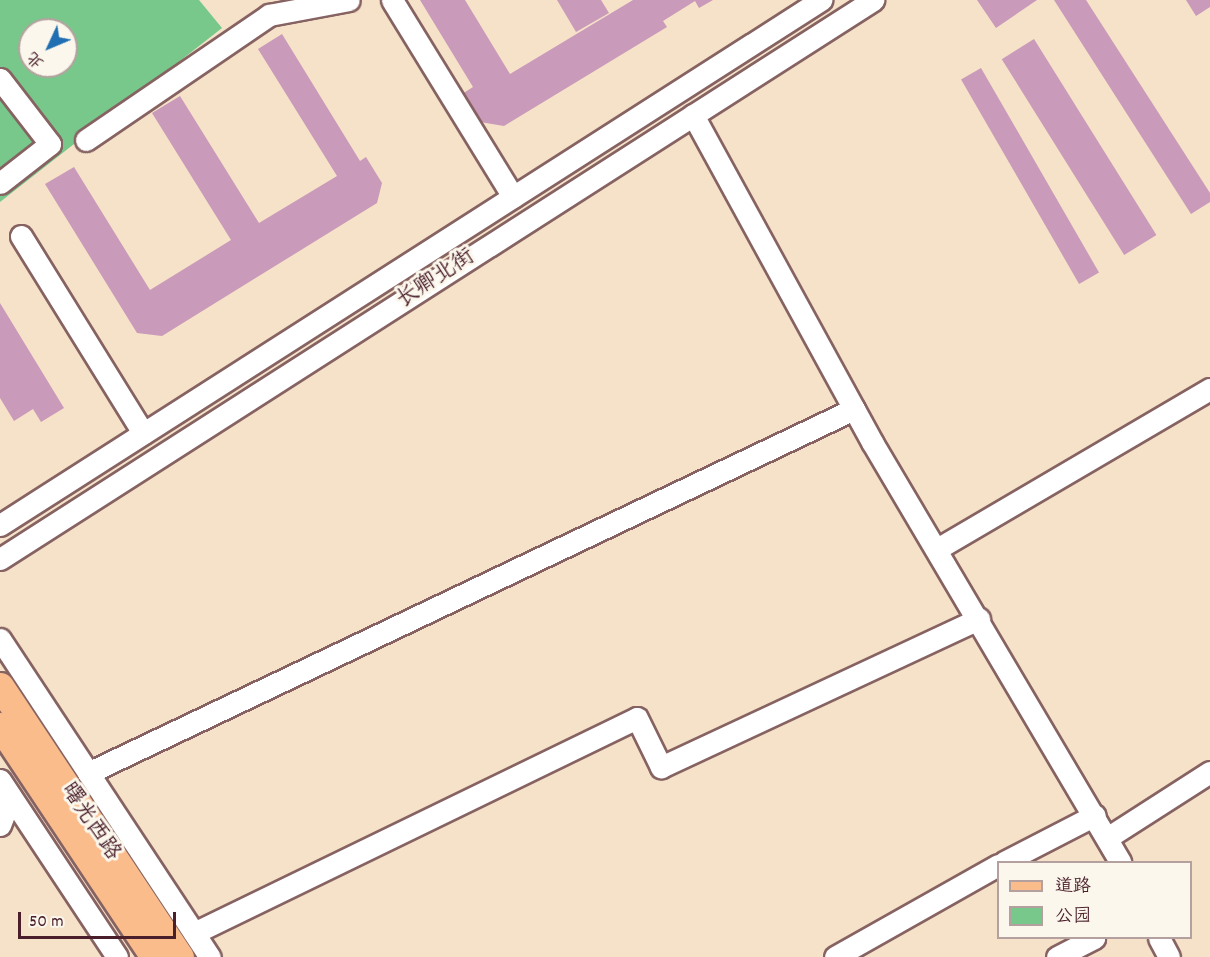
<!DOCTYPE html>
<html>
<head>
<meta charset="utf-8">
<style>
	body { margin:0 }
	#map { position:relative; width:1210px; height:957px; overflow:hidden; background:#f5e2c8; font-family:Dekko,"LXGW WenKai TC",sans-serif }
	div>[style] { position:absolute }
	.green>* { inset:0; background:#77c88a }
	.building>* { inset:0; background:#c99ab9; transform-origin:0 0 }
	.roads { filter:drop-shadow(2px 0 #866362) drop-shadow(-2px 0 #866362) drop-shadow(0 2px #866362) drop-shadow(0 -2px #866362) }
	.minor>* { height:21px; margin:-10.5px; padding:0 10.5px; transform-origin:10.5px; border-radius:10.5px; background:#fff }
	.major>* { height:27px; margin:-13.5px; padding:0 13.5px; transform-origin:13.5px; border-radius:13.5px; background:#fabc8b }
	span { translate:-50% -50%; white-space:nowrap; text-align:center; line-height:1.15; -webkit-text-stroke:6px #fbf7ec; paint-order:stroke }
	.street-label { font-size:22px; color:#4a1f2b }
	.legend { position:absolute; left:997px; top:861px; width:195px; height:78px; box-sizing:border-box; background:#fbf7ec; border:2px solid #b4a19f; margin:0; padding:8px 10px; list-style:none; font-size:18px; color:#4a1f2b }
	.legend li { display:flex; align-items:center; gap:12px; height:30px }
	.legend b { width:30px; border:2px solid #b4a19f }
	.north { position:absolute; left:18px; top:18px; width:60px; height:60px; box-sizing:border-box; background:#fbf7ec; border:2px solid #b4a19f; border-radius:50%; rotate:226deg; font-size:16px; font-weight:700; line-height:24px; text-align:center; color:#4a1f2b }
	.north::after { content:''; display:block; margin:auto; width:21px; height:27px; background:#1f6fb2; clip-path:polygon(50% 0,100% 100%,50% 72%,0 100%) }
	.scale { position:absolute; left:18px; top:912px; width:158px; height:27px; box-sizing:border-box; border:3px solid #4a1f2b; border-top:0; padding-left:8px; font-size:18px; line-height:21px; white-space:nowrap; color:#4a1f2b; -webkit-text-stroke:4px #fbf7ec; paint-order:stroke }
</style>
</head>
<body>
<div id="map">
	<div class="green">
		<div style="clip-path:polygon(evenodd,0 0,199px 0,222px 28px,0 202px,0 0,30px 30px,66px 30px,66px 66px,30px 66px,30px 30px)"></div>
	</div>
	<div class="building">
		<div style="clip-path:polygon(420px 0,465px 0,510px 74px,633px 0,713px 0,699px 8px,695px 1px,663px 21px,667px 27px,504px 126px,480px 122px,462px 94px,473px 87px)"></div>
		<div style="clip-path:polygon(557px 0,601px 0,609px 13px,576px 32px)"></div>
		<div style="clip-path:polygon(977px 0,1037px 0,996px 28px)"></div>
		<div style="clip-path:polygon(1054px 0,1086px 0,1210px 193px,1210px 202px,1191px 214px)"></div>
		<div style="clip-path:polygon(1186px 0,1210px 0,1210px 7px,1196px 16px)"></div>
		<div style="clip-path:polygon(282px 34px,360px 161px,366px 157px,382px 183px,377px 203px,162px 336px,137px 333px,45px 184px,74px 167px,150px 290px,231px 240px,152px 113px,180px 96px,259px 223px,337px 176px,258px 49px)"></div>
		<div style="left:1034px;top:39px;width:231px;height:38px;rotate:58deg"></div>
		<div style="left:981px;top:68px;width:236px;height:23px;rotate:60deg"></div>
		<div style="clip-path:polygon(0 303px,64px 408px,41px 422px,33px 409px,14px 421px,0 398px)"></div>
	</div>
	<div class="roads">
		<div class="minor">
			<div style="left:392px;top:0;width:231px;rotate:58.4deg"></div>
			<div style="left:0;top:79px;width:82px;rotate:52.4deg"></div>
			<div style="left:50px;top:144px;width:63px;rotate:142deg"></div>
			<div style="left:693px;top:115px;width:373px;rotate:61.3deg"></div>
			<div style="left:872px;top:442px;width:488px;rotate:59.4deg"></div>
			<div style="left:86px;top:140px;width:222px;rotate:-34.3deg"></div>
			<div style="left:269px;top:15px;width:81px;rotate:-10.6deg"></div>
			<div style="left:21px;top:236px;width:232px;rotate:58.2deg"></div>
			<div style="left:0;top:525px;width:975px;rotate:-32.6deg"></div>
			<div style="left:937px;top:549px;width:316px;rotate:-30.4deg"></div>
			<div style="left:0;top:559px;width:1037px;rotate:-32.63deg"></div>
			<div style="left:0;top:639px;width:381px;rotate:56.6deg"></div>
			<div style="left:88px;top:773px;width:848px;rotate:-25.42deg"></div>
			<div style="left:0;top:780px;width:212px;rotate:56.5deg"></div>
			<div style="left:0;top:825px;width:30px;rotate:-69deg"></div>
			<div style="left:1107px;top:838px;width:122px;rotate:-32.7deg"></div>
			<div style="left:1004px;top:862px;width:102px;rotate:-27.3deg"></div>
			<div style="left:194px;top:933px;width:492px;rotate:-25.9deg"></div>
			<div style="left:637px;top:718px;width:55px;rotate:63.9deg"></div>
			<div style="left:661px;top:767px;width:351px;rotate:-25deg"></div>
			<div style="left:1159px;top:938px;width:21px;rotate:62deg"></div>
			<div style="left:835px;top:957px;width:187px;rotate:-29.4deg"></div>
			<div style="left:1057px;top:957px;width:42px;rotate:-27.2deg"></div>
		</div>
		<div class="major">
			<div style="left:0;top:686px;width:325px;rotate:56.4deg"></div>
			<div style="left:0;top:726px;width:278px;rotate:56.3deg"></div>
		</div>
	</div>
	<div class="street-label">
		<span style="left:436px;top:279px;rotate:-33deg">长卿北街</span>
		<span style="left:90px;top:822px;rotate:56deg">曙光西路</span>
	</div>
	<ul class="legend">
	<li><b style="height:8px;background:#fabc8b"></b>道路</li>
	<li><b style="height:16px;background:#77c88a"></b>公园</li>
	</ul>
	<div class="north">北</div>
	<div class="scale">50 m</div>
</div>
</body>
</html>
